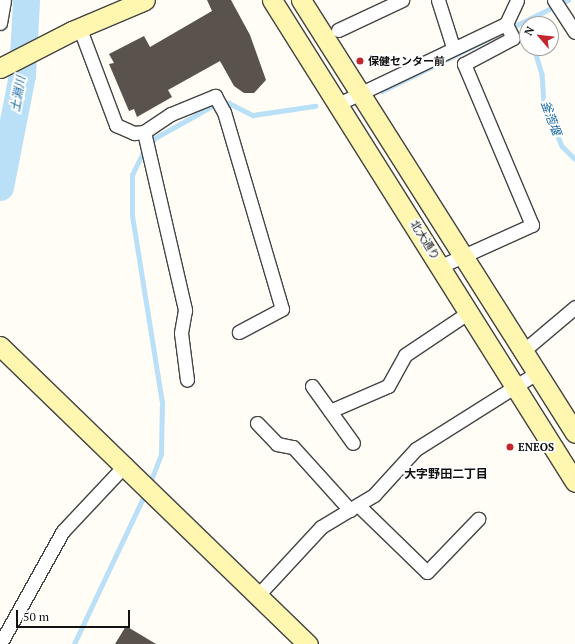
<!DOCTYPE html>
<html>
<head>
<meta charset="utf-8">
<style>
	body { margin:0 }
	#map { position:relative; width:575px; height:644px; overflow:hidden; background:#fffdf5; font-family:"PT Serif","Noto Sans JP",serif }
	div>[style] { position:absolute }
	.stream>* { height:4.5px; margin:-2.25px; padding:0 2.25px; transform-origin:2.25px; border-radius:2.25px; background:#b9e0f7 }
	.river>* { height:27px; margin:-13.5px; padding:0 13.5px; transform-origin:13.5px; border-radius:13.5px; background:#b9e0f7 }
	.building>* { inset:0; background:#5a524d }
	.roads { filter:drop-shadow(1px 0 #444) drop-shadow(-1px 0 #444) drop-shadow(0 1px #444) drop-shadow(0 -1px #444) }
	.street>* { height:13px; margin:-6.5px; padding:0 6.5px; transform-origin:6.5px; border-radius:6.5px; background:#fff }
	.secondary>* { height:19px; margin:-9.5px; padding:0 9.5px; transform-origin:9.5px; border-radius:9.5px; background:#fff6b0 }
	.dots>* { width:11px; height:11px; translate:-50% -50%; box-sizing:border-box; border:2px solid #fff; border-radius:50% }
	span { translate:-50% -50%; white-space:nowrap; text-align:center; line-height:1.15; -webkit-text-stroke:4px #fff; paint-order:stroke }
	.poi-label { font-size:11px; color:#111; font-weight:700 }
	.left { translate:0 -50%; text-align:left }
	.street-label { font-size:11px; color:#111 }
	.water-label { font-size:12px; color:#1768a6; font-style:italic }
	.neighbourhood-label { font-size:12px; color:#111; font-weight:700 }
	.north { position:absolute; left:519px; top:16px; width:40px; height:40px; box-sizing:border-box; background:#fff; border:1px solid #a0a0a0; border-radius:50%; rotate:298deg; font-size:11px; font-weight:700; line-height:16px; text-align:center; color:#111 }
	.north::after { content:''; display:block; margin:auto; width:14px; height:18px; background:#c4262e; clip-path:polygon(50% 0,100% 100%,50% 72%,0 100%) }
	.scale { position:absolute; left:16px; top:610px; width:114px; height:18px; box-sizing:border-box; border:2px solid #111; border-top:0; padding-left:5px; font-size:12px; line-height:14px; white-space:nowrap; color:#111; -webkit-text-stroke:3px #fff; paint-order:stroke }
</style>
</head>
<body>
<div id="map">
	<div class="stream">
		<div style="left:534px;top:48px;width:27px;rotate:73deg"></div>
		<div style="left:542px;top:74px;width:30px;rotate:86deg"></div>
		<div style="left:544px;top:104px;width:46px;rotate:66.8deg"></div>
		<div style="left:562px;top:146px;width:18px;rotate:45deg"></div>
		<div style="left:382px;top:91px;width:207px;rotate:-26.1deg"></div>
		<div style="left:150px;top:483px;width:31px;rotate:-69deg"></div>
		<div style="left:161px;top:454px;width:51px;rotate:-88.9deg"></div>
		<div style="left:162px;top:403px;width:190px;rotate:-99.1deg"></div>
		<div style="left:132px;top:215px;width:40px;rotate:-90deg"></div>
		<div style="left:132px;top:175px;width:28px;rotate:-64deg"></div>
		<div style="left:144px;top:150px;width:16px;rotate:-47deg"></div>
		<div style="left:155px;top:138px;width:68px;rotate:-29.2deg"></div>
		<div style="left:214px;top:105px;width:15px;rotate:-8deg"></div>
		<div style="left:229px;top:103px;width:27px;rotate:27deg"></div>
		<div style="left:253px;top:115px;width:63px;rotate:-8.3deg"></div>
		<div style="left:74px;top:644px;width:166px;rotate:-64.7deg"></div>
	</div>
	<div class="river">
		<div style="left:0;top:187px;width:114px;rotate:-78.9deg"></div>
		<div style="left:22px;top:75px;width:75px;rotate:-86.9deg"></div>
	</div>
	<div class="building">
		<div style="clip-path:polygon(207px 0,231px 0,250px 35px,266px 80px,254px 93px,244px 93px,234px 86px,220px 61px,168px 90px,172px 97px,137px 117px,134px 109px,129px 111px,109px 64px,114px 63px,109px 54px,144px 36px,150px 47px,212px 11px)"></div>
		<div style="clip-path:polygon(126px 626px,156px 644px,115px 644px)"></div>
	</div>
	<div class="roads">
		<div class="street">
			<div style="left:438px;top:0;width:49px;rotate:72.3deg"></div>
			<div style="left:554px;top:0;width:38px;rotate:57deg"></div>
			<div style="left:0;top:23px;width:23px;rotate:-80deg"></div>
			<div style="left:80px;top:29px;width:103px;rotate:69.4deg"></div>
			<div style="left:116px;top:125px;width:20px;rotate:24deg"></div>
			<div style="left:134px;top:133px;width:10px;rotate:-6deg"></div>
			<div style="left:144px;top:132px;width:32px;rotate:-34deg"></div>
			<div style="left:171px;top:114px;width:48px;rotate:-22.2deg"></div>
			<div style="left:215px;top:96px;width:18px;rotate:61deg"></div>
			<div style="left:224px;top:112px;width:205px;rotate:73.6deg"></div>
			<div style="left:282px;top:309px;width:49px;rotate:151.9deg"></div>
			<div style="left:338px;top:30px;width:71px;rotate:-25.1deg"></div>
			<div style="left:338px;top:104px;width:186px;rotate:-25.5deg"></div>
			<div style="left:506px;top:24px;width:26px;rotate:-65deg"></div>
			<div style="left:144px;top:132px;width:183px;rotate:77deg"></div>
			<div style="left:185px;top:310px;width:23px;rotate:100deg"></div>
			<div style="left:181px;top:333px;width:47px;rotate:82.7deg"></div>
			<div style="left:441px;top:266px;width:100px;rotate:-24.3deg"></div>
			<div style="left:532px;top:225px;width:175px;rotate:-112.9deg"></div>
			<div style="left:464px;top:64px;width:55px;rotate:-28deg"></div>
			<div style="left:513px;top:38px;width:16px;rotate:-117deg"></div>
			<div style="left:523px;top:351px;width:68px;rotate:-40.2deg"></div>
			<div style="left:312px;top:386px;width:70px;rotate:54.3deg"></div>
			<div style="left:330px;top:411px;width:63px;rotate:-23.3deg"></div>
			<div style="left:388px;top:386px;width:35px;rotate:-61deg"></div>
			<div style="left:405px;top:355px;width:77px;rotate:-33.9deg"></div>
			<div style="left:257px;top:423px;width:29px;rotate:46deg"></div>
			<div style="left:277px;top:444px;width:16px;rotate:11deg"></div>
			<div style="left:293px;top:447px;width:85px;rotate:47.9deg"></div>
			<div style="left:358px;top:505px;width:96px;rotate:44.2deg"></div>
			<div style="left:427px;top:572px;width:74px;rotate:-46.1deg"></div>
			<div style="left:259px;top:594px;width:91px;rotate:-47.2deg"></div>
			<div style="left:321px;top:527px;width:62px;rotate:-31.1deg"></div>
			<div style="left:374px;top:495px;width:62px;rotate:-47.6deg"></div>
			<div style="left:416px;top:449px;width:141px;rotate:-32.2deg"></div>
			<div style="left:0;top:644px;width:129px;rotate:-60.9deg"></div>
			<div style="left:63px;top:531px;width:92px;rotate:-46.8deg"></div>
		</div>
		<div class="secondary">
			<div style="left:272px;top:0;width:569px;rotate:57.85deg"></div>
			<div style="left:301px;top:0;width:512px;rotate:57.67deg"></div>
			<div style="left:0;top:68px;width:81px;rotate:-27.2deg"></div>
			<div style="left:72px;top:31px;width:79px;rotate:-23deg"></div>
			<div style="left:0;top:346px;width:429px;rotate:44.1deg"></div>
		</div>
	</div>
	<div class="dots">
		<div style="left:360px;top:61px;background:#c4262e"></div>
		<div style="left:510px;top:447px;background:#c4262e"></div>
	</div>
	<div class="poi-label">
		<span class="left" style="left:368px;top:61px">保健センター前</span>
		<span class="left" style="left:518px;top:447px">ENEOS</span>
	</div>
	<div class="street-label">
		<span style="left:425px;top:240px;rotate:58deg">北大通り</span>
	</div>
	<div class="water-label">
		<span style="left:18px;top:94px;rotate:-80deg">土淵川</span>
		<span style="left:551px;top:118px;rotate:70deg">釜萢堰</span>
	</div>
	<div class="neighbourhood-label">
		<span style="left:446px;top:474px">大字野田二丁目</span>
	</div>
	<div class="north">N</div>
	<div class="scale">50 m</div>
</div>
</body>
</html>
